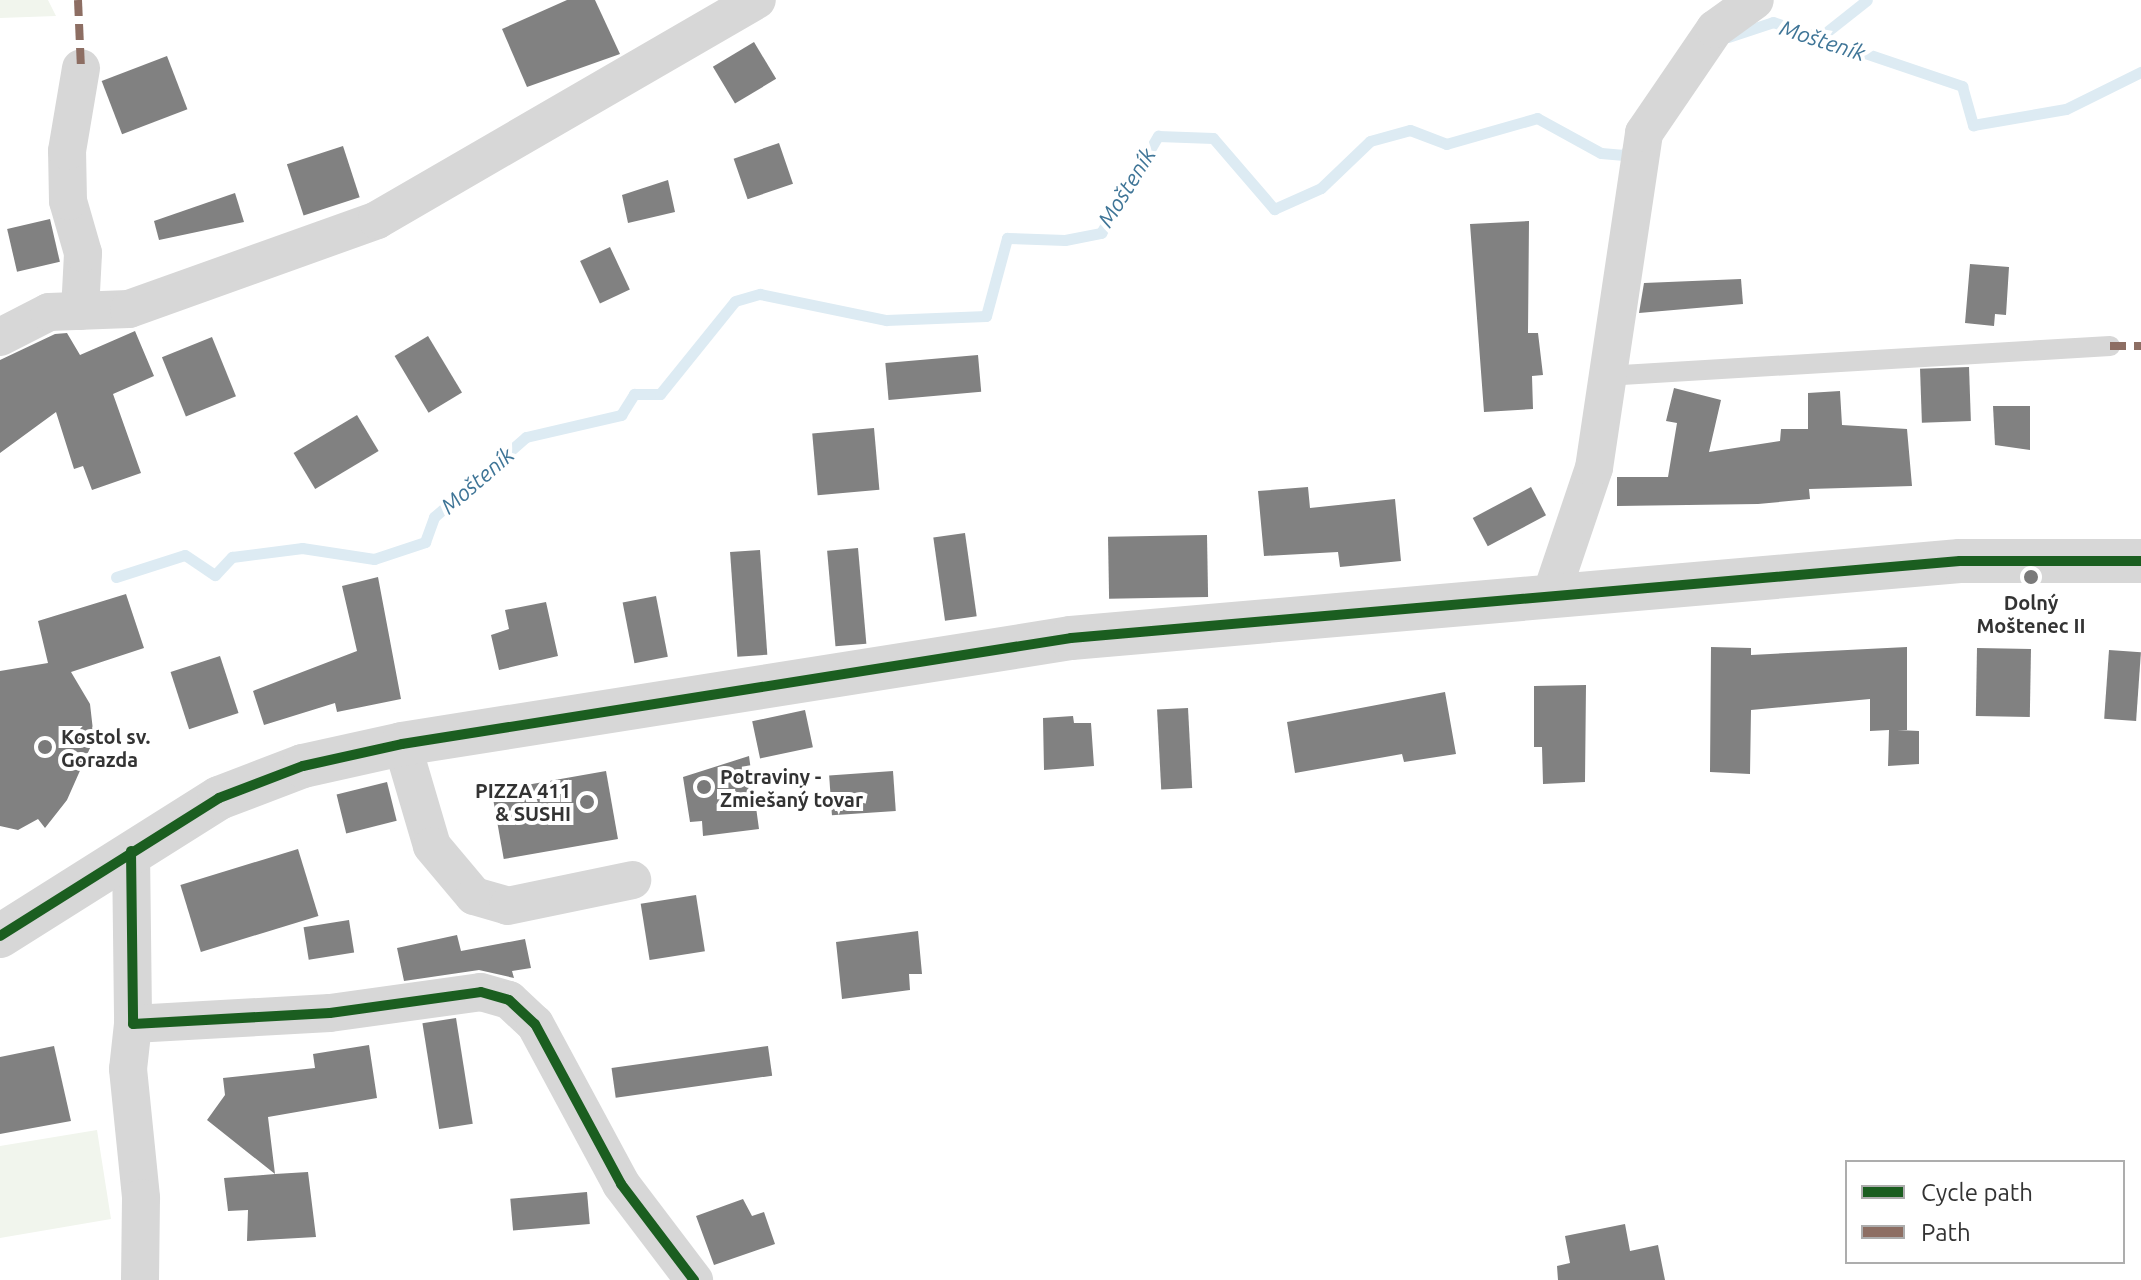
<!DOCTYPE html>
<html>
<head>
<meta charset="utf-8">
<style>
	body { margin:0 }
	#map { position:relative; width:2141px; height:1280px; overflow:hidden; background:#fff; font-family:Ubuntu,sans-serif }
	div>[style] { position:absolute }
	.green>* { inset:0; background:#f1f5ed }
	.stream>* { height:11px; margin:-5.5px; padding:0 5.5px; transform-origin:5.5px; border-radius:5.5px; background:#ddebf3 }
	.building>* { inset:0; background:#818181; transform-origin:0 0 }
	.service>* { height:20px; margin:-10px; padding:0 10px; transform-origin:10px; border-radius:10px; background:#d7d7d7 }
	.minor>* { height:38px; margin:-19px; padding:0 19px; transform-origin:19px; border-radius:19px; background:#d7d7d7 }
	.tertiary>* { height:44px; margin:-22px; padding:0 22px; transform-origin:22px; border-radius:22px; background:#d7d7d7 }
	.quiet>* { height:8px; margin-top:-4px; transform-origin:0; background:repeating-linear-gradient(90deg,#8d6e63 0 16px,transparent 0 24px) }
	.cycleway>* { height:10px; margin:-5px; padding:0 5px; transform-origin:5px; border-radius:5px; background:#1b5e20 }
	.dots>* { width:22px; height:22px; translate:-50% -50%; box-sizing:border-box; border:4px solid #fff; border-radius:50% }
	span { translate:-50% -50%; white-space:nowrap; text-align:center; line-height:1.15; -webkit-text-stroke:8px #fff; paint-order:stroke }
	.poi-label { font-size:20px; color:#333; font-weight:700 }
	.left { translate:0 -50%; text-align:left }
	.right { translate:-100% -50%; text-align:right }
	.water-label { font-size:22px; color:#3f7597; font-style:italic }
	.legend { position:absolute; left:1845px; top:1160px; width:280px; height:104px; box-sizing:border-box; background:#fff; border:2px solid #adadad; margin:0; padding:10px 14px; list-style:none; font-size:24px; color:#333 }
	.legend li { display:flex; align-items:center; gap:16px; height:40px }
	.legend b { width:40px; border:2px solid #adadad }
</style>
</head>
<body>
<div id="map">
	<div class="green">
		<div style="clip-path:polygon(0 0,48px 0,56px 16px,0 18px)"></div>
		<div style="clip-path:polygon(97px 1130px,111px 1219px,0 1238px,0 1146px)"></div>
	</div>
	<div class="stream">
		<div style="left:1728px;top:37px;width:47px;rotate:-18.4deg"></div>
		<div style="left:1773px;top:22px;width:200px;rotate:18.7deg"></div>
		<div style="left:1962px;top:86px;width:41px;rotate:74.2deg"></div>
		<div style="left:1973px;top:125px;width:94px;rotate:-9.8deg"></div>
		<div style="left:2066px;top:109px;width:84px;rotate:-26.3deg"></div>
		<div style="left:1819px;top:38px;width:61px;rotate:-38.4deg"></div>
		<div style="left:116px;top:577px;width:72px;rotate:-17.7deg"></div>
		<div style="left:185px;top:555px;width:36px;rotate:34deg"></div>
		<div style="left:215px;top:575px;width:25px;rotate:-47deg"></div>
		<div style="left:232px;top:557px;width:71px;rotate:-7.3deg"></div>
		<div style="left:302px;top:548px;width:73px;rotate:8.7deg"></div>
		<div style="left:374px;top:559px;width:54px;rotate:-18.4deg"></div>
		<div style="left:425px;top:542px;width:27px;rotate:-70deg"></div>
		<div style="left:434px;top:517px;width:122px;rotate:-41deg"></div>
		<div style="left:526px;top:437px;width:98px;rotate:-13deg"></div>
		<div style="left:621px;top:415px;width:25px;rotate:-58deg"></div>
		<div style="left:634px;top:394px;width:26px"></div>
		<div style="left:660px;top:394px;width:119px;rotate:-51.1deg"></div>
		<div style="left:735px;top:301px;width:26px;rotate:-16deg"></div>
		<div style="left:760px;top:294px;width:129px;rotate:11.7deg"></div>
		<div style="left:886px;top:320px;width:100px;rotate:-2.3deg"></div>
		<div style="left:986px;top:316px;width:81px;rotate:-74.9deg"></div>
		<div style="left:1007px;top:238px;width:58px;rotate:2deg"></div>
		<div style="left:1065px;top:240px;width:37px;rotate:-11deg"></div>
		<div style="left:1101px;top:233px;width:113px;rotate:-59.6deg"></div>
		<div style="left:1158px;top:136px;width:55px;rotate:2.1deg"></div>
		<div style="left:1213px;top:138px;width:94px;rotate:49.3deg"></div>
		<div style="left:1274px;top:209px;width:51px;rotate:-24.1deg"></div>
		<div style="left:1321px;top:188px;width:68px;rotate:-43.8deg"></div>
		<div style="left:1370px;top:141px;width:41px;rotate:-15.4deg"></div>
		<div style="left:1410px;top:130px;width:39px;rotate:21deg"></div>
		<div style="left:1446px;top:144px;width:95px;rotate:-15.9deg"></div>
		<div style="left:1537px;top:118px;width:73px;rotate:28.7deg"></div>
		<div style="left:1601px;top:153px;width:23px;rotate:5deg"></div>
		<div style="left:1624px;top:155px;width:11px;rotate:-56deg"></div>
	</div>
	<div class="building">
		<div style="clip-path:polygon(567px 0,595px 0,620px 54px,527px 87px,502px 29px)"></div>
		<div style="left:754px;top:42px;width:43px;height:48px;rotate:59deg"></div>
		<div style="left:167px;top:56px;width:57px;height:70px;rotate:69deg"></div>
		<div style="left:779px;top:143px;width:43px;height:48px;rotate:71deg"></div>
		<div style="left:343px;top:146px;width:54px;height:59px;rotate:72deg"></div>
		<div style="clip-path:polygon(668px 180px,675px 212px,628px 223px,622px 195px)"></div>
		<div style="clip-path:polygon(235px 193px,244px 222px,159px 240px,154px 221px)"></div>
		<div style="left:50px;top:219px;width:44px;height:44px;rotate:77deg"></div>
		<div style="clip-path:polygon(1529px 221px,1528px 333px,1538px 333px,1543px 375px,1532px 376px,1533px 409px,1484px 412px,1470px 224px)"></div>
		<div style="left:610px;top:247px;width:47px;height:33px;rotate:65deg"></div>
		<div style="clip-path:polygon(1970px 264px,2009px 267px,2006px 315px,1995px 314px,1994px 326px,1965px 323px)"></div>
		<div style="clip-path:polygon(1741px 279px,1743px 304px,1639px 313px,1644px 283px)"></div>
		<div style="clip-path:polygon(135px 331px,154px 376px,113px 394px,141px 473px,92px 490px,83px 466px,74px 469px,56px 412px,0 453px,0 360px,55px 334px,67px 333px,80px 355px)"></div>
		<div style="left:428px;top:336px;width:66px;height:39px;rotate:59deg"></div>
		<div style="left:212px;top:337px;width:64px;height:54px;rotate:68deg"></div>
		<div style="left:978px;top:355px;width:37px;height:93px;rotate:85deg"></div>
		<div style="left:1969px;top:367px;width:54px;height:49px;rotate:88deg"></div>
		<div style="clip-path:polygon(1674px 388px,1721px 400px,1709px 452px,1780px 441px,1781px 429px,1808px 429px,1808px 393px,1840px 391px,1842px 425px,1907px 429px,1912px 486px,1809px 489px,1810px 499px,1758px 504px,1617px 506px,1617px 477px,1668px 477px,1677px 423px,1666px 421px)"></div>
		<div style="clip-path:polygon(1993px 406px,2030px 406px,2030px 450px,1995px 445px)"></div>
		<div style="left:357px;top:415px;width:42px;height:74px;rotate:59deg"></div>
		<div style="left:874px;top:428px;width:62px;height:62px;rotate:85deg"></div>
		<div style="clip-path:polygon(1308px 487px,1310px 508px,1395px 499px,1401px 561px,1340px 567px,1338px 552px,1264px 556px,1258px 491px)"></div>
		<div style="left:1531px;top:487px;width:32px;height:66px;rotate:62deg"></div>
		<div style="left:965px;top:533px;width:84px;height:32px;rotate:82deg"></div>
		<div style="left:1207px;top:535px;width:62px;height:99px;rotate:89deg"></div>
		<div style="left:858px;top:548px;width:96px;height:31px;rotate:85deg"></div>
		<div style="left:760px;top:550px;width:105px;height:30px;rotate:86deg"></div>
		<div style="clip-path:polygon(378px 577px,401px 699px,337px 712px,335px 703px,264px 725px,253px 691px,357px 651px,342px 586px)"></div>
		<div style="clip-path:polygon(126px 594px,144px 648px,71px 672px,90px 704px,94px 739px,67px 800px,45px 828px,38px 819px,18px 830px,0 826px,0 671px,48px 663px,38px 621px)"></div>
		<div style="left:656px;top:596px;width:62px;height:34px;rotate:79deg"></div>
		<div style="clip-path:polygon(546px 602px,558px 656px,499px 670px,491px 635px,509px 629px,505px 610px)"></div>
		<div style="clip-path:polygon(1711px 647px,1751px 648px,1751px 655px,1907px 647px,1907px 730px,1897px 730px,1919px 731px,1919px 764px,1888px 766px,1889px 730px,1870px 731px,1870px 699px,1751px 710px,1750px 774px,1710px 772px)"></div>
		<div style="left:1977px;top:648px;width:54px;height:68px;rotate:1deg"></div>
		<div style="left:2109px;top:650px;width:32px;height:69px;rotate:4deg"></div>
		<div style="left:220px;top:656px;width:60px;height:52px;rotate:72deg"></div>
		<div style="clip-path:polygon(1586px 685px,1585px 782px,1543px 784px,1542px 747px,1534px 747px,1534px 686px)"></div>
		<div style="clip-path:polygon(1445px 692px,1456px 754px,1404px 762px,1402px 754px,1295px 773px,1287px 722px)"></div>
		<div style="left:1188px;top:708px;width:80px;height:31px;rotate:87deg"></div>
		<div style="left:805px;top:710px;width:38px;height:54px;rotate:78deg"></div>
		<div style="clip-path:polygon(1073px 716px,1074px 723px,1091px 723px,1094px 766px,1044px 770px,1043px 718px)"></div>
		<div style="clip-path:polygon(749px 756px,759px 829px,703px 836px,702px 821px,690px 822px,683px 777px)"></div>
		<div style="left:606px;top:771px;width:69px;height:116px;rotate:80deg"></div>
		<div style="left:893px;top:771px;width:40px;height:64px;rotate:86deg"></div>
		<div style="left:387px;top:782px;width:40px;height:52px;rotate:76deg"></div>
		<div style="left:298px;top:849px;width:70px;height:123px;rotate:73deg"></div>
		<div style="left:696px;top:895px;width:57px;height:56px;rotate:81deg"></div>
		<div style="left:349px;top:920px;width:33px;height:46px;rotate:81deg"></div>
		<div style="clip-path:polygon(918px 931px,922px 974px,909px 974px,910px 990px,842px 999px,836px 942px)"></div>
		<div style="clip-path:polygon(457px 935px,461px 951px,525px 939px,531px 968px,512px 971px,514px 978px,479px 970px,404px 981px,397px 948px)"></div>
		<div style="left:456px;top:1018px;width:107px;height:34px;rotate:81deg"></div>
		<div style="clip-path:polygon(369px 1045px,377px 1098px,268px 1117px,275px 1174px,308px 1172px,316px 1237px,247px 1241px,248px 1210px,228px 1211px,224px 1178px,275px 1174px,207px 1120px,225px 1095px,223px 1078px,315px 1068px,313px 1054px)"></div>
		<div style="clip-path:polygon(54px 1046px,71px 1121px,0 1134px,0 1057px)"></div>
		<div style="left:768px;top:1046px;width:30px;height:158px;rotate:82deg"></div>
		<div style="left:587px;top:1192px;width:32px;height:77px;rotate:85deg"></div>
		<div style="clip-path:polygon(743px 1199px,752px 1216px,764px 1212px,775px 1244px,714px 1265px,696px 1216px)"></div>
		<div style="clip-path:polygon(1625px 1224px,1630px 1251px,1658px 1245px,1665px 1280px,1558px 1280px,1557px 1266px,1570px 1263px,1565px 1236px)"></div>
	</div>
	<div class="service">
		<div style="left:1605px;top:376px;width:506px;rotate:-3.4deg"></div>
	</div>
	<div class="minor">
		<div style="left:80px;top:311px;width:58px;rotate:-87deg"></div>
		<div style="left:83px;top:253px;width:54px;rotate:-106.1deg"></div>
		<div style="left:68px;top:201px;width:50px;rotate:-91.1deg"></div>
		<div style="left:67px;top:151px;width:84px;rotate:-80.4deg"></div>
		<div style="left:0;top:337px;width:55px;rotate:-27deg"></div>
		<div style="left:49px;top:312px;width:80px;rotate:-2.1deg"></div>
		<div style="left:129px;top:309px;width:263px;rotate:-19.7deg"></div>
		<div style="left:377px;top:220px;width:439px;rotate:-30.1deg"></div>
		<div style="left:1552px;top:592px;width:131px;rotate:-71.3deg"></div>
		<div style="left:1594px;top:468px;width:339px;rotate:-81.5deg"></div>
		<div style="left:1644px;top:133px;width:126px;rotate:-55.7deg"></div>
		<div style="left:1715px;top:29px;width:49px;rotate:-35.9deg"></div>
		<div style="left:402px;top:744px;width:106px;rotate:73.6deg"></div>
		<div style="left:432px;top:846px;width:65px;rotate:50deg"></div>
		<div style="left:474px;top:896px;width:35px;rotate:16deg"></div>
		<div style="left:508px;top:906px;width:127px;rotate:-11.8deg"></div>
		<div style="left:131px;top:851px;width:173px;rotate:89.3deg"></div>
		<div style="left:133px;top:1024px;width:197px;rotate:-3.2deg"></div>
		<div style="left:330px;top:1013px;width:152px;rotate:-7.9deg"></div>
		<div style="left:481px;top:992px;width:29px;rotate:16deg"></div>
		<div style="left:509px;top:1000px;width:35px;rotate:43deg"></div>
		<div style="left:535px;top:1024px;width:182px;rotate:61.7deg"></div>
		<div style="left:621px;top:1184px;width:121px;rotate:52.8deg"></div>
		<div style="left:133px;top:1024px;width:45px;rotate:96.3deg"></div>
		<div style="left:128px;top:1069px;width:130px;rotate:84.2deg"></div>
		<div style="left:141px;top:1198px;width:82px;rotate:90.7deg"></div>
	</div>
	<div class="tertiary">
		<div style="left:0;top:936px;width:259px;rotate:-32.2deg"></div>
		<div style="left:219px;top:798px;width:90px;rotate:-20.9deg"></div>
		<div style="left:303px;top:766px;width:101px;rotate:-12.5deg"></div>
		<div style="left:402px;top:744px;width:677px;rotate:-9deg"></div>
		<div style="left:1071px;top:638px;width:892px;rotate:-4.95deg"></div>
		<div style="left:1960px;top:561px;width:181px"></div>
	</div>
	<div class="quiet">
		<div style="left:78px;top:0;width:68px;rotate:87.5deg"></div>
		<div style="left:2110px;top:346px;width:31px"></div>
	</div>
	<div class="cycleway">
		<div style="left:131px;top:851px;width:173px;rotate:89.3deg"></div>
		<div style="left:133px;top:1024px;width:197px;rotate:-3.2deg"></div>
		<div style="left:330px;top:1013px;width:152px;rotate:-7.9deg"></div>
		<div style="left:481px;top:992px;width:29px;rotate:16deg"></div>
		<div style="left:509px;top:1000px;width:35px;rotate:43deg"></div>
		<div style="left:535px;top:1024px;width:182px;rotate:61.7deg"></div>
		<div style="left:621px;top:1184px;width:121px;rotate:52.8deg"></div>
		<div style="left:0;top:936px;width:259px;rotate:-32.2deg"></div>
		<div style="left:219px;top:798px;width:90px;rotate:-20.9deg"></div>
		<div style="left:303px;top:766px;width:101px;rotate:-12.5deg"></div>
		<div style="left:402px;top:744px;width:677px;rotate:-9deg"></div>
		<div style="left:1071px;top:638px;width:892px;rotate:-4.95deg"></div>
		<div style="left:1960px;top:561px;width:181px"></div>
	</div>
	<div class="dots">
		<div style="left:2031px;top:577px;background:#7a7a7a"></div>
		<div style="left:45px;top:747px;background:#7a7a7a"></div>
		<div style="left:704px;top:787px;background:#7a7a7a"></div>
		<div style="left:587px;top:802px;background:#7a7a7a"></div>
	</div>
	<div class="poi-label">
		<span style="left:2031px;top:614px">Dolný<br>Moštenec II</span>
		<span class="left" style="left:61px;top:748px">Kostol sv.<br>Gorazda</span>
		<span class="left" style="left:720px;top:788px">Potraviny -<br>Zmiešaný tovar</span>
		<span class="right" style="left:571px;top:802px">PIZZA 411<br>&amp; SUSHI</span>
	</div>
	<div class="water-label">
		<span style="left:1823px;top:40px;rotate:18deg">Mošteník</span>
		<span style="left:1126px;top:187px;rotate:-58deg">Mošteník</span>
		<span style="left:477px;top:480px;rotate:-41deg">Mošteník</span>
	</div>
	<ul class="legend">
	<li><b style="height:10px;background:#1b5e20"></b>Cycle path</li>
	<li><b style="height:10px;background:#8d6e63"></b>Path</li>
	</ul>
</div>
</body>
</html>
